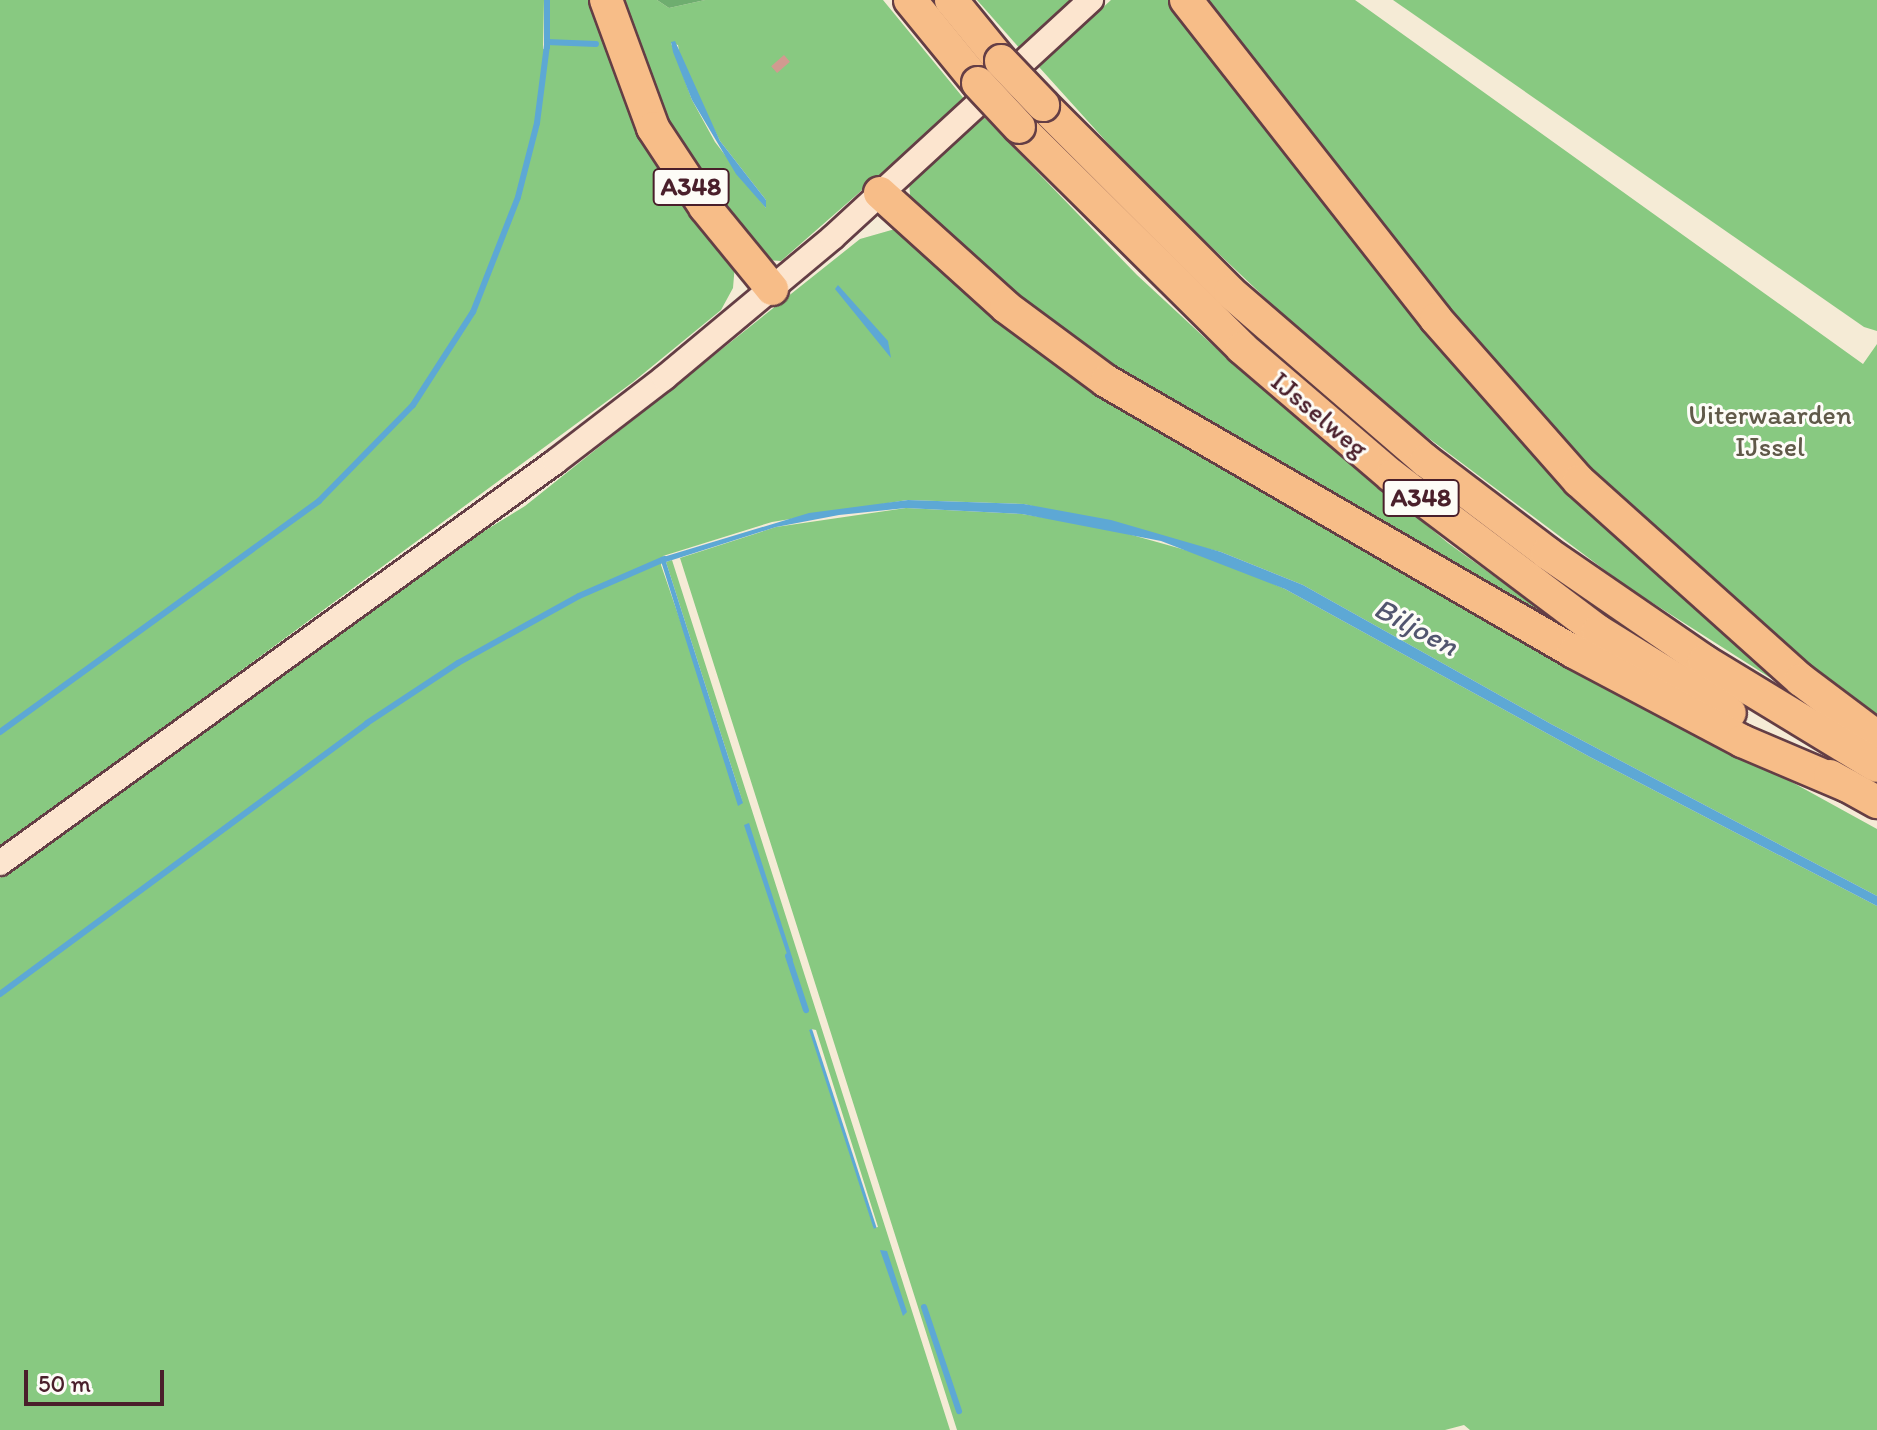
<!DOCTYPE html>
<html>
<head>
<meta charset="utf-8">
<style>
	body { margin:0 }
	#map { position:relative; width:1877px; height:1430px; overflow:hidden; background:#f5ebd6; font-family:Itim,sans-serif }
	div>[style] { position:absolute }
	.green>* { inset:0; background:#88c981 }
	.forest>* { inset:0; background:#6ead6f }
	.water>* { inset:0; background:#5da8d5; transform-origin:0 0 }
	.stream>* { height:6px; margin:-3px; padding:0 3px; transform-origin:3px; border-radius:3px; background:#5da8d5 }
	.building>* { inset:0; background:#d29a90; transform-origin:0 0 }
	.roads { filter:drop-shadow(2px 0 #643e45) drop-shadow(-2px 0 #643e45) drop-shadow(0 2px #643e45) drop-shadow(0 -2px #643e45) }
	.secondary>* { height:24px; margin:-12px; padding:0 12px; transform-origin:12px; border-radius:12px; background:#fce5cf }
	.motorway>* { height:32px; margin:-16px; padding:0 16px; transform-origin:16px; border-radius:16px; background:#f7bd88 }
	.bridges { filter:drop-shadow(2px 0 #643e45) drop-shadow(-2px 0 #643e45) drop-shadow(0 2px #643e45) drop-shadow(0 -2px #643e45) }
	.motorway-bridge>* { height:32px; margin:-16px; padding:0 16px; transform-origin:16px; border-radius:16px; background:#f7bd88 }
	span { translate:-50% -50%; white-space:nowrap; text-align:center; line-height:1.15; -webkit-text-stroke:6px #fdfcf7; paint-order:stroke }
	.shield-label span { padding:2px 6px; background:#fdfcf7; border:2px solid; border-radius:6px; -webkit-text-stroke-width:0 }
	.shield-label { font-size:26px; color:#4a1f2b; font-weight:700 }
	.street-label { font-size:28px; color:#4a1f2b }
	.park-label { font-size:28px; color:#605a49 }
	.water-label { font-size:30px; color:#52566f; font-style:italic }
	.scale { position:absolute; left:24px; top:1370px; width:140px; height:36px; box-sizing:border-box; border:4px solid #4a1f2b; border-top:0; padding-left:10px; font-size:24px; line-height:28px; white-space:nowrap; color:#4a1f2b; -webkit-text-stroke:6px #fdfcf7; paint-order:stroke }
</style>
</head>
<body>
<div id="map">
	<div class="green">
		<div style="clip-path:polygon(0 0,544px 0,543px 49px,549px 50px,550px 0,596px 0,735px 264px,733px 288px,721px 310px,633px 382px,0 848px)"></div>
		<div style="clip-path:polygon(evenodd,616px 0,657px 0,669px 8px,705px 0,883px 0,965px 100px,781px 261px,767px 260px,677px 152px,616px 0,671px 43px,678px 45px,681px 63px,720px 141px,766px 200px,766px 208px,715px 142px,692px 100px,671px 43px)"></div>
		<div style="clip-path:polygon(977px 0,1073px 0,1021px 50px)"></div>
		<div style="clip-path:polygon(1111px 0,1178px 0,1474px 387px,1587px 507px,1863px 737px,1626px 586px,1403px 419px,1279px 311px,1141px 180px,1039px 67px)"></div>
		<div style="clip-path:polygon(1203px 0,1355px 0,1863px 364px,1877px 344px,1877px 722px,1695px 575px,1508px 388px)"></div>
		<div style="clip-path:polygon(1393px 0,1877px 0,1877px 331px,1864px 327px)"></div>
		<div style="clip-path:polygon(982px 115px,1137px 275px,1233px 364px,1448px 543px,1577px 636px,1112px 376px,911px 207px,909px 182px)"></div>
		<div style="clip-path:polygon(evenodd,895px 229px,1546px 647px,1877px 829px,1877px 896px,1551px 724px,1303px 585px,1221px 552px,1024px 504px,907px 500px,772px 522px,663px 556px,661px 565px,743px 803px,666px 562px,672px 560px,950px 1430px,0 1430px,0 878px,411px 576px,525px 506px,860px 239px,895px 229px,811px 1029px,816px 1030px,878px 1227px,874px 1228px,811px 1029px)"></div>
		<div style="clip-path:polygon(906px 508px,1022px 514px,1107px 528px,1214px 558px,1285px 589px,1590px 757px,1877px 906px,1877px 1430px,1470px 1430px,1464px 1425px,1445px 1430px,957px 1430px,680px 558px,776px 527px)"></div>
	</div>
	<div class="forest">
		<div style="clip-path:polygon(657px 0,705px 0,669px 8px)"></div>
	</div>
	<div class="water">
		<div style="left:544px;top:0;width:6px;height:49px"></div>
		<div style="clip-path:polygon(675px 41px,720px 141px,766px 200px,766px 208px,736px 174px,692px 100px,673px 52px,671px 42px)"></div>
		<div style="clip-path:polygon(838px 285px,888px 341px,891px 358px,835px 289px)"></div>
		<div style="clip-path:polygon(908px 500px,1024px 504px,1111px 520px,1221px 552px,1303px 585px,1551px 724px,1877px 896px,1877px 906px,1590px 757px,1285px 589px,1161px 541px,1022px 514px,906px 508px,839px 515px,776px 527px,666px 562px,743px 803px,738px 806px,660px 558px,809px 513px)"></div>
		<div style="clip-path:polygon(749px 823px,793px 960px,790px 963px,744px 825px)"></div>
		<div style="left:812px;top:1029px;width:209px;height:3px;rotate:72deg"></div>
		<div style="clip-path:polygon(880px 1250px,887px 1251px,907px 1312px,903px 1316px)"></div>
	</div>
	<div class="stream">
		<div style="left:547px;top:42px;width:49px;rotate:2.3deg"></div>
		<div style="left:0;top:732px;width:394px;rotate:-35.9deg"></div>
		<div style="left:319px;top:501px;width:134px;rotate:-45.6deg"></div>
		<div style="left:413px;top:405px;width:111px;rotate:-57.2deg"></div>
		<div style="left:473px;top:312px;width:123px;rotate:-68.6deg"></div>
		<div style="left:518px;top:197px;width:76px;rotate:-75.6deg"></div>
		<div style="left:537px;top:123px;width:79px;rotate:-82.7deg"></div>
		<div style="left:788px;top:956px;width:57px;rotate:71.6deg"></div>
		<div style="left:0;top:994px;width:456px;rotate:-36.4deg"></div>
		<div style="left:367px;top:723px;width:109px;rotate:-33.4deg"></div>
		<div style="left:458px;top:663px;width:138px;rotate:-29deg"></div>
		<div style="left:579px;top:596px;width:93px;rotate:-23.5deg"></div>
		<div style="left:924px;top:1307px;width:110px;rotate:71.4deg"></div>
	</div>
	<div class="building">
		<div style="left:784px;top:55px;width:9px;height:17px;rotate:49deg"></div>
	</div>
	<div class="roads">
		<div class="secondary">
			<div style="left:0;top:863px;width:685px;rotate:-35.85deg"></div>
			<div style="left:555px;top:462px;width:138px;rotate:-37.6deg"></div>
			<div style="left:664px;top:378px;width:219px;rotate:-39.8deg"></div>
			<div style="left:832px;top:238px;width:352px;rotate:-42.6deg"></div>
		</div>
		<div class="motorway">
			<div style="left:606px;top:0;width:136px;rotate:69.8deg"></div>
			<div style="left:653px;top:128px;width:95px;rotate:56.6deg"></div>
			<div style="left:705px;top:207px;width:106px;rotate:50.7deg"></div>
			<div style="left:910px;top:0;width:107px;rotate:50.7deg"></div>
			<div style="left:951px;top:0;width:79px;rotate:50.7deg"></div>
			<div style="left:1186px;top:0;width:405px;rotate:51.9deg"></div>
			<div style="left:1436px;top:319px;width:216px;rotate:48.6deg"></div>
			<div style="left:1579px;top:481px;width:298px;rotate:41.9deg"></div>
			<div style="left:1801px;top:680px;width:95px;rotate:36.9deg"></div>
			<div style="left:1043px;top:105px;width:264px;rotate:45deg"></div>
			<div style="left:1230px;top:292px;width:259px;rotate:40.8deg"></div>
			<div style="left:1426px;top:461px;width:152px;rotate:37.2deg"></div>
			<div style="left:1547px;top:553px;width:191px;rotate:34.5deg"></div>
			<div style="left:1704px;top:661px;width:202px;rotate:31.3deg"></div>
			<div style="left:1019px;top:127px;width:314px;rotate:44.7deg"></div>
			<div style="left:1242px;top:348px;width:197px;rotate:40.5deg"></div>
			<div style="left:1392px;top:476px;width:258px;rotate:37deg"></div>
			<div style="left:1598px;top:631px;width:155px;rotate:31.8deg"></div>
			<div style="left:880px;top:193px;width:170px;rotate:42.1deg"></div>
			<div style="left:1006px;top:307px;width:124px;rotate:36.5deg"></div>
			<div style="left:1106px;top:381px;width:541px;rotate:30.07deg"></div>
			<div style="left:1574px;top:652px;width:190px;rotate:27.9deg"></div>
			<div style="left:1742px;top:741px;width:115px;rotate:23deg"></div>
			<div style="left:1830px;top:776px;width:54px;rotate:29deg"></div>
		</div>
	</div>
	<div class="bridges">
		<div class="motorway-bridge">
			<div style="left:1001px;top:61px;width:61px;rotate:46.3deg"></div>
			<div style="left:978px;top:83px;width:60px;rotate:47deg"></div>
		</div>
	</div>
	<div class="shield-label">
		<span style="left:691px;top:187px">A348</span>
		<span style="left:1421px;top:498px">A348</span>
	</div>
	<div class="street-label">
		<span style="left:1320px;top:414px;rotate:40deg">IJsselweg</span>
	</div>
	<div class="park-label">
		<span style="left:1770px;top:430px">Uiterwaarden<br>IJssel</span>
	</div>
	<div class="water-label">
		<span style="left:1416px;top:627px;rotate:28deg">Biljoen</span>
	</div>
	<div class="scale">50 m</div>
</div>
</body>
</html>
